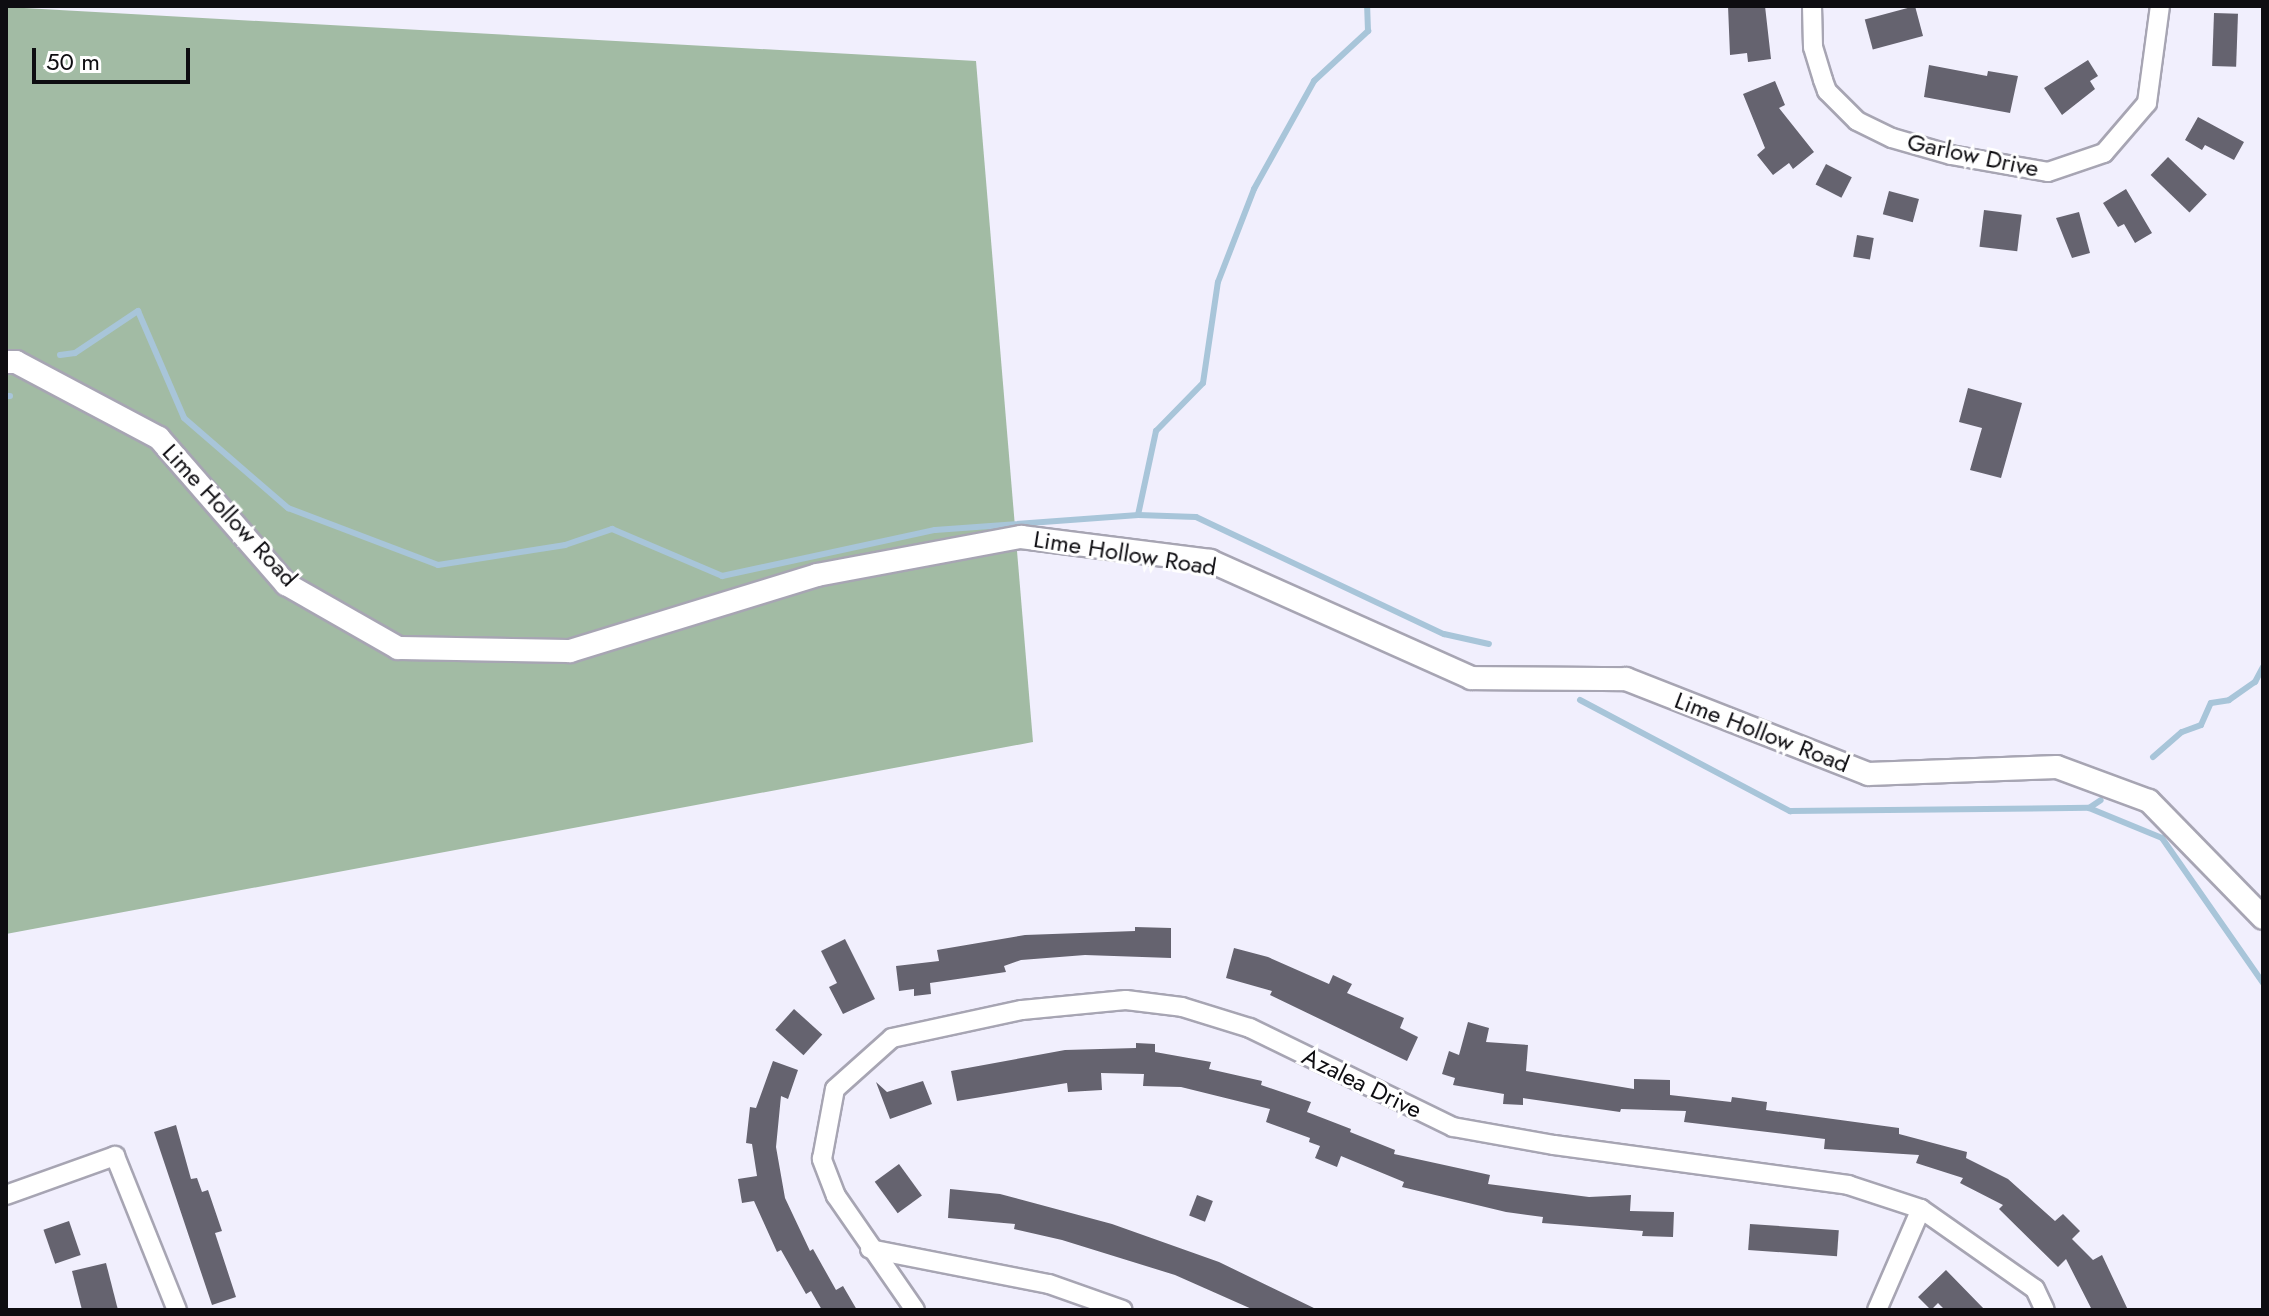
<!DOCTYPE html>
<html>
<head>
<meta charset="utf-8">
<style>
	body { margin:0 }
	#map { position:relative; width:2269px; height:1316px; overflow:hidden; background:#f1effd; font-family:Jost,sans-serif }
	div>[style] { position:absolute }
	.forest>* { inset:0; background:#a2bba4 }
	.stream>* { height:6px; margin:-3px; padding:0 3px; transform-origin:3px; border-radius:3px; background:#a8c5d9 }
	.building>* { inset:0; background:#65636f; transform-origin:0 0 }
	.roads { filter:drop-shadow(2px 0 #a7a5b3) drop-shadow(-2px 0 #a7a5b3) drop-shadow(0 2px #a7a5b3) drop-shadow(0 -2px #a7a5b3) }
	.minor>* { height:18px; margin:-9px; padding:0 9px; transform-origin:9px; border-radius:9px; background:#fff }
	.tertiary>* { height:22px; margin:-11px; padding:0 11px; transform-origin:11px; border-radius:11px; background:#fff }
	span { translate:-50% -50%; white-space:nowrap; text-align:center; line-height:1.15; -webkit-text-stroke:6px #fff; paint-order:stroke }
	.street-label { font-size:24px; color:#0e0d11 }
	.frame { position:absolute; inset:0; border:8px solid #0e0d11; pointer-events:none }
	.scale { position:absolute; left:32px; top:48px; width:158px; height:36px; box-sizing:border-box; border:4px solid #0e0d11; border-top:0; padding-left:10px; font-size:24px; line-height:28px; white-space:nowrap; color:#0e0d11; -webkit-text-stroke:6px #fff; paint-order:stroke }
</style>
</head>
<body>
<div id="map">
	<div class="forest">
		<div style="clip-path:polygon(6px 7px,976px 61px,1033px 742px,6px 934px)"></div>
	</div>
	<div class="stream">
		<div style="left:60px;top:355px;width:15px;rotate:-8deg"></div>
		<div style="left:75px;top:353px;width:76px;rotate:-33.7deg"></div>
		<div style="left:138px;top:311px;width:116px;rotate:66.7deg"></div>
		<div style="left:184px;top:418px;width:138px;rotate:40.9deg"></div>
		<div style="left:288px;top:508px;width:160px;rotate:20.8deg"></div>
		<div style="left:438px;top:565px;width:129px;rotate:-8.9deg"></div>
		<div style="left:565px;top:545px;width:50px;rotate:-18.8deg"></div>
		<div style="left:612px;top:529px;width:120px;rotate:23.1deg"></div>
		<div style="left:722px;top:576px;width:218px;rotate:-12.2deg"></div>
		<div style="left:935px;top:530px;width:204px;rotate:-4.2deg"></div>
		<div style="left:1138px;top:515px;width:58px;rotate:2deg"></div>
		<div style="left:1196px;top:517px;width:274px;rotate:25.3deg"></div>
		<div style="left:1444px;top:634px;width:46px;rotate:12.5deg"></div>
		<div style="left:6px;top:396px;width:4px"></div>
		<div style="left:1138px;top:515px;width:86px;rotate:-77.9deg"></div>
		<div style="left:1156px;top:431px;width:67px;rotate:-45.6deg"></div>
		<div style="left:1203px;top:383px;width:102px;rotate:-81.6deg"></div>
		<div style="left:1218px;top:282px;width:100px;rotate:-68.8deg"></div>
		<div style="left:1254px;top:189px;width:124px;rotate:-60.9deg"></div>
		<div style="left:1314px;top:81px;width:74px;rotate:-42.8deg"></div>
		<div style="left:1368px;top:31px;width:25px;rotate:-92deg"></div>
		<div style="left:1580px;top:700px;width:238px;rotate:27.9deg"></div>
		<div style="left:1790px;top:811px;width:299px;rotate:-0.6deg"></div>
		<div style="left:2089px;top:808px;width:79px;rotate:22.3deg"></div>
		<div style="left:2162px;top:838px;width:177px;rotate:55.1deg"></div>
		<div style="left:2153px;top:757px;width:38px;rotate:-41deg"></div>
		<div style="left:2182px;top:732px;width:20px;rotate:-20deg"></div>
		<div style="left:2201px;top:725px;width:24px;rotate:-66deg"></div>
		<div style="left:2211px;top:703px;width:18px;rotate:-9deg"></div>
		<div style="left:2229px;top:700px;width:32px;rotate:-35deg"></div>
		<div style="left:2255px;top:682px;width:17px;rotate:-62deg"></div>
		<div style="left:2089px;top:808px;width:14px;rotate:-34deg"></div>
	</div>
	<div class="building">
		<div style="clip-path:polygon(1728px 6px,1765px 6px,1771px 59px,1748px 62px,1747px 53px,1730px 55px)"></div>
		<div style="left:1915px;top:6px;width:31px;height:52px;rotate:75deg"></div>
		<div style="left:2214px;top:13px;width:24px;height:53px;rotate:2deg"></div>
		<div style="clip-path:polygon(2088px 60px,2098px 76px,2090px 81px,2095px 89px,2062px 115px,2044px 88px)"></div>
		<div style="clip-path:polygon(1929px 65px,1987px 76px,1988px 71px,2018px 76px,2010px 113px,1924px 97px)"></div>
		<div style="clip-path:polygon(1775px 81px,1785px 105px,1779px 108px,1814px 152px,1793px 169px,1789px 163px,1773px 175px,1757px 155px,1765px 148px,1743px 94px)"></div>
		<div style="clip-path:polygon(2198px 117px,2244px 142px,2234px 160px,2205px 145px,2202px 150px,2185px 140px)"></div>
		<div style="left:2168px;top:157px;width:54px;height:25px;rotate:44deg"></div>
		<div style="left:1826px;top:164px;width:29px;height:23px;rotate:27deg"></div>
		<div style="clip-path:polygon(2126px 189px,2152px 233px,2135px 243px,2124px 224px,2118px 227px,2103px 203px)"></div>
		<div style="left:1889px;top:191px;width:31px;height:24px;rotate:15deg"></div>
		<div style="left:1984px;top:210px;width:38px;height:37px;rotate:7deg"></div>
		<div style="clip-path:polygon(2079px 212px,2090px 253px,2072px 258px,2056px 218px)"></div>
		<div style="left:1857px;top:235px;width:17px;height:22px;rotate:10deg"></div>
		<div style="clip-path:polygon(1968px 388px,2022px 403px,2001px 478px,1970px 470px,1982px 428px,1959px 422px)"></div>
		<div style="clip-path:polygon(1135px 927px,1171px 928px,1171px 958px,1085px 955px,1021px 960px,1004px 966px,1006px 972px,930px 983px,931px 994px,914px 996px,914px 989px,899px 991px,896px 966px,939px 961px,937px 950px,1025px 935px,1135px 931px)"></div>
		<div style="clip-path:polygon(845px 939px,875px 999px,843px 1014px,829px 987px,837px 983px,821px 951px)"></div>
		<div style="clip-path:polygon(1234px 948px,1268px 957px,1329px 984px,1333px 975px,1352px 984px,1347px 993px,1404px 1018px,1400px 1028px,1418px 1037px,1407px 1061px,1270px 995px,1272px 991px,1226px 978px)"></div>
		<div style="left:794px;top:1009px;width:38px;height:28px;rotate:42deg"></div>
		<div style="clip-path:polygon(1468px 1022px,1489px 1028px,1486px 1042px,1528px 1045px,1526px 1071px,1634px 1089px,1634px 1079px,1670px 1080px,1670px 1095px,1731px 1102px,1732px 1097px,1767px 1102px,1766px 1110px,1899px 1128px,1899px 1134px,1967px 1152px,1966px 1158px,2008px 1179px,2055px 1221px,2063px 1214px,2080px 1231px,2072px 1239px,2093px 1260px,2102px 1255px,2128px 1310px,2092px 1310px,2066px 1259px,2058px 1267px,1999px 1209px,2003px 1205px,1960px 1183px,1963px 1178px,1916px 1163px,1919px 1155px,1824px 1149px,1825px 1139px,1684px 1122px,1686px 1111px,1621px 1109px,1620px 1112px,1523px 1098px,1523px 1105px,1503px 1104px,1504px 1094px,1453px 1085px,1455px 1078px,1442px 1074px,1449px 1051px,1459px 1055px)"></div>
		<div style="clip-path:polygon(1136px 1043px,1155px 1044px,1155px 1052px,1211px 1062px,1209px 1069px,1262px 1081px,1261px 1085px,1311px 1102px,1307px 1112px,1351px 1129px,1350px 1132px,1395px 1150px,1394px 1154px,1490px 1175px,1488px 1184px,1589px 1197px,1631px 1195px,1630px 1211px,1674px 1212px,1673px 1237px,1642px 1236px,1643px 1231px,1542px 1223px,1543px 1217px,1506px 1212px,1402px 1187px,1404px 1182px,1341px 1156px,1337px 1167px,1315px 1158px,1320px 1146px,1309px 1142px,1310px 1138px,1266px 1122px,1270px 1109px,1181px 1087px,1143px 1086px,1144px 1074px,1101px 1073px,1102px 1090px,1068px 1092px,1067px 1083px,957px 1101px,951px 1071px,1065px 1050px,1136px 1048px)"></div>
		<div style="clip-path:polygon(773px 1061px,798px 1070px,788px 1099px,781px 1096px,776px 1147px,785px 1198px,810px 1251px,813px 1249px,836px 1290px,843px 1286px,857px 1310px,822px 1310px,811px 1291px,806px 1294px,781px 1250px,777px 1252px,754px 1201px,742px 1203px,738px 1179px,757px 1176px,752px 1144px,746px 1143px,750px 1107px,756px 1108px)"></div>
		<div style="clip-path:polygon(923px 1081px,932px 1104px,890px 1119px,876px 1082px,887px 1092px)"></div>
		<div style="clip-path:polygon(176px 1125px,191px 1179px,197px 1178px,202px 1192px,208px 1190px,222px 1231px,215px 1233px,236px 1297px,212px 1305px,154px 1132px)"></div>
		<div style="left:899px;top:1164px;width:39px;height:30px;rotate:54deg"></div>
		<div style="clip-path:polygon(950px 1189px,1000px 1194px,1112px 1224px,1219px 1262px,1318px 1310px,1254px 1310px,1175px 1275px,1062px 1240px,1014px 1229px,1015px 1224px,948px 1218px)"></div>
		<div style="left:1197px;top:1195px;width:17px;height:22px;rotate:21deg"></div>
		<div style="left:69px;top:1221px;width:36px;height:27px;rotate:71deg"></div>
		<div style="left:1750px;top:1224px;width:89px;height:26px;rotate:4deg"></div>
		<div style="clip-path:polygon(106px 1263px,118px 1310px,82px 1310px,72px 1271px)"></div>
		<div style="clip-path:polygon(1946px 1270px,1985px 1310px,1945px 1310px,1938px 1303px,1931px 1310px,1918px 1297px)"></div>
	</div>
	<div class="roads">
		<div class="minor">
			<div style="left:1812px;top:6px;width:41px;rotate:88.6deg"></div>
			<div style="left:1813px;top:47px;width:34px;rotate:73deg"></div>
			<div style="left:1823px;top:80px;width:12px;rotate:70deg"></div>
			<div style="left:1827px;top:91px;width:42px;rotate:45deg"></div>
			<div style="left:1857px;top:121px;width:39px;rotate:26deg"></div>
			<div style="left:1892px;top:138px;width:61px;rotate:16.1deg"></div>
			<div style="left:1951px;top:155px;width:98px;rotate:9.9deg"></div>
			<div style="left:2048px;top:172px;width:59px;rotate:-18.7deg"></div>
			<div style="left:2104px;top:153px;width:66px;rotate:-49.3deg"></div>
			<div style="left:2147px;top:103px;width:98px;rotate:-82.4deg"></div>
			<div style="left:6px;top:1195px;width:116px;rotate:-19.7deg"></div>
			<div style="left:115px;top:1156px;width:166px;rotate:68.1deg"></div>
			<div style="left:870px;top:1249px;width:182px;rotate:11.1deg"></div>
			<div style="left:1049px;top:1284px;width:78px;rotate:19.4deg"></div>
			<div style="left:915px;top:1310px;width:139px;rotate:-124.7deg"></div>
			<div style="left:836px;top:1196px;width:40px;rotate:-111deg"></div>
			<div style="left:822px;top:1159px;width:71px;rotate:-79.5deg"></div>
			<div style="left:835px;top:1089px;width:76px;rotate:-41.8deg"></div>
			<div style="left:892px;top:1038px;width:133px;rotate:-12.2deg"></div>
			<div style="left:1022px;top:1010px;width:104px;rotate:-5.5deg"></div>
			<div style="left:1126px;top:1000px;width:56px;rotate:7.1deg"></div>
			<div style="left:1182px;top:1007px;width:71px;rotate:17.2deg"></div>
			<div style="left:1250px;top:1028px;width:226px;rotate:26deg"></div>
			<div style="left:1453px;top:1127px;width:103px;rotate:10.1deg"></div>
			<div style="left:1554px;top:1145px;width:297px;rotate:7.7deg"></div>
			<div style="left:1848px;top:1185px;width:77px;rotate:18.2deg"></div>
			<div style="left:1921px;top:1209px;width:139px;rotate:35.1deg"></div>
			<div style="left:2035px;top:1289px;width:23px;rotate:65deg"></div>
			<div style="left:1877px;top:1310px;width:110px;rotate:-66.5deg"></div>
		</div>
		<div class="tertiary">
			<div style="left:6px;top:362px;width:10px"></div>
			<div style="left:16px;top:362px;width:162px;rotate:28deg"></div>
			<div style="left:159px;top:438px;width:194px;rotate:49deg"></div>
			<div style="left:286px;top:584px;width:129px;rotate:29.7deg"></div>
			<div style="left:398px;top:648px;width:172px;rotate:1deg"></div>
			<div style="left:570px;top:651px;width:258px;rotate:-17.1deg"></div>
			<div style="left:817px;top:575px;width:208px;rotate:-10.6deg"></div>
			<div style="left:1021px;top:537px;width:191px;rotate:7.2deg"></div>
			<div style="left:1210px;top:561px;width:286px;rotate:24.1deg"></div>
			<div style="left:1471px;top:678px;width:155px;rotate:0.4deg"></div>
			<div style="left:1626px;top:679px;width:260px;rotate:21.4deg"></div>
			<div style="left:1868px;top:774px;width:189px;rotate:-2.1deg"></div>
			<div style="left:2057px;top:767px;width:98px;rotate:20.3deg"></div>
			<div style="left:2149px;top:801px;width:163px;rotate:45.7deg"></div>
		</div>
	</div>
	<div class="street-label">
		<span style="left:1973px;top:155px;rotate:12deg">Garlow Drive</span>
		<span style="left:230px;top:515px;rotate:47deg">Lime Hollow Road</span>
		<span style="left:1125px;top:553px;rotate:9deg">Lime Hollow Road</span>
		<span style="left:1762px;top:732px;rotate:21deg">Lime Hollow Road</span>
		<span style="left:1362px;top:1083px;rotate:26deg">Azalea Drive</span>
	</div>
	<div class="frame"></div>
	<div class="scale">50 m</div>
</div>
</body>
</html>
